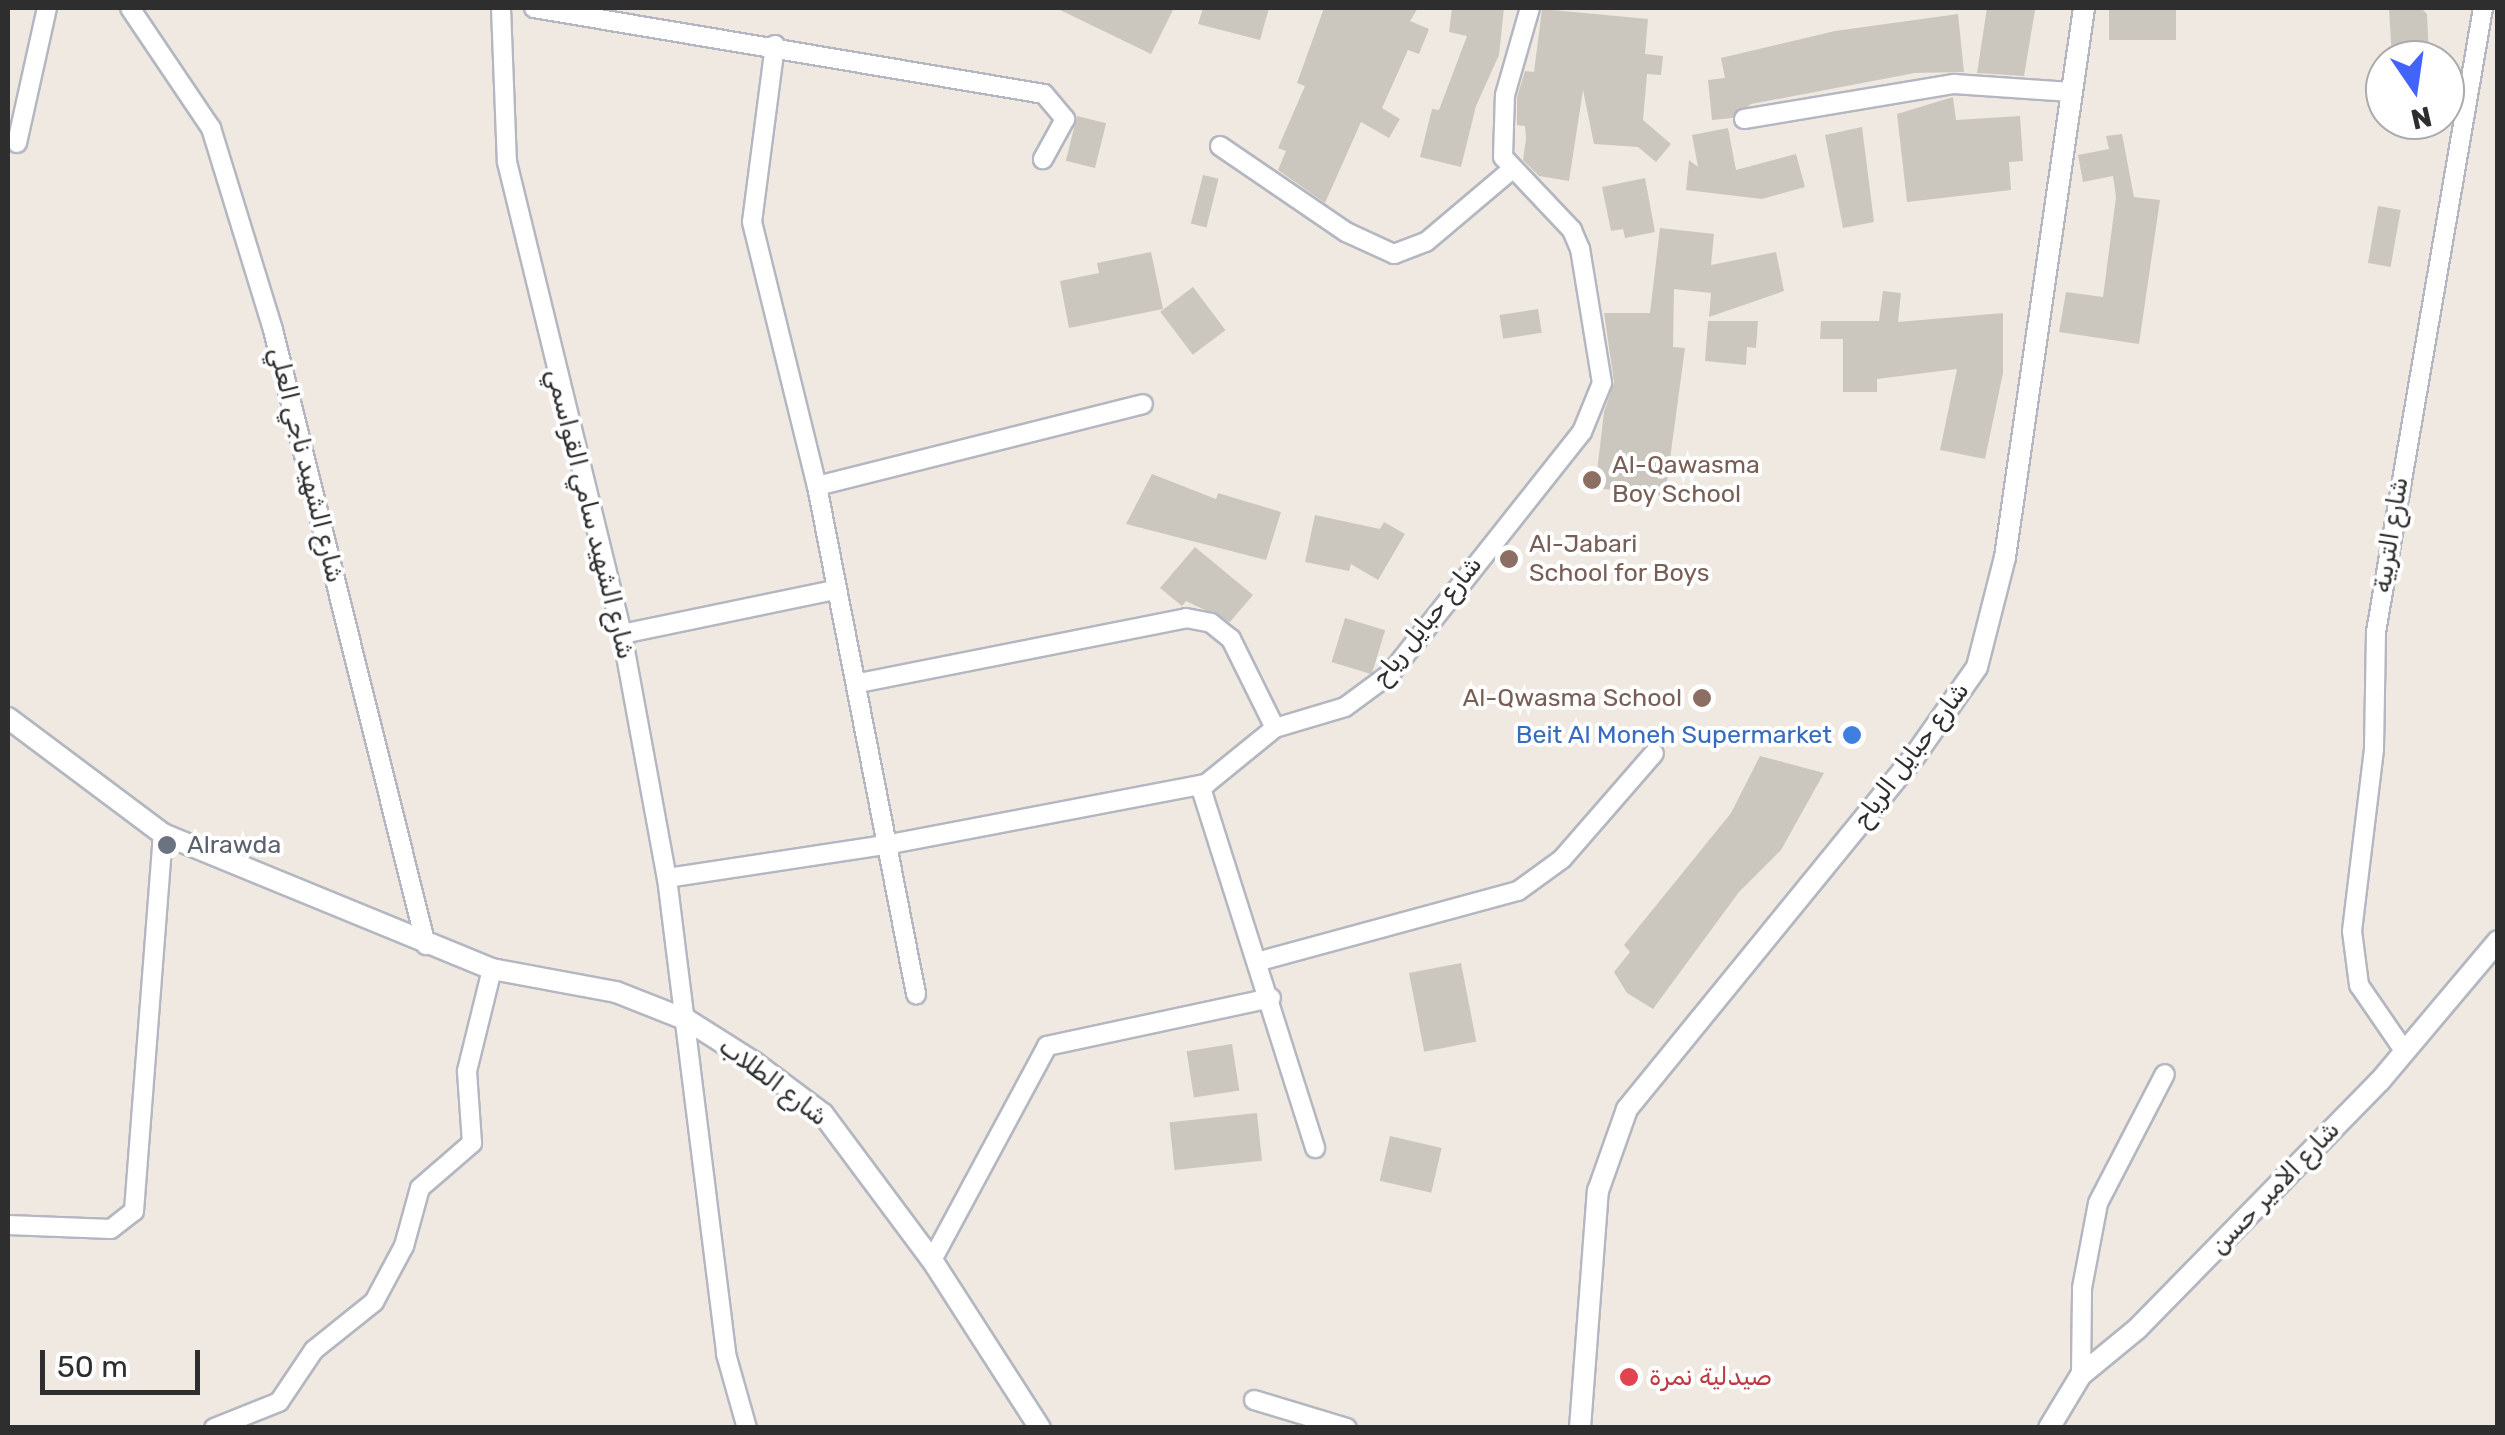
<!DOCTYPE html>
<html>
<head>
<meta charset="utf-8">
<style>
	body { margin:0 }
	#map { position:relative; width:2505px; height:1435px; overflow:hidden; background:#efe9e1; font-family:Rubik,"Noto Naskh Arabic",sans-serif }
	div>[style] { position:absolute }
	.building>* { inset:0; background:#cbc7bf; transform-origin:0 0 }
	.roads { filter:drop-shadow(2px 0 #b4b7c1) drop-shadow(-2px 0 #b4b7c1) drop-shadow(0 2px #b4b7c1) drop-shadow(0 -2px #b4b7c1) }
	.minor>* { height:18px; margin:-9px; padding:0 9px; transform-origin:9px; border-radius:9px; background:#fff }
	.tertiary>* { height:20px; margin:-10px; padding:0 10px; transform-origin:10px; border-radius:10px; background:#fff }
	.dots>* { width:28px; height:28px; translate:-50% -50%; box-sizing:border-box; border:5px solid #fff; border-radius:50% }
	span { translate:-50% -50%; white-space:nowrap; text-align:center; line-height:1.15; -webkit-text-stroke:8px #fff; paint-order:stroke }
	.street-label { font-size:25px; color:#2e2e2e }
	.education-label { font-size:25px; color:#785e54 }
	.left { translate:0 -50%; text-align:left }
	.right { translate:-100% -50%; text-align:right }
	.shop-label { font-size:25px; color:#366cbe }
	.worship-label { font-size:25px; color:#5b616d }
	.health-label { font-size:25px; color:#be3a42 }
	.frame { position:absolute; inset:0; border:10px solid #2e2e2e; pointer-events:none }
	.north { position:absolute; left:2365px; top:40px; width:100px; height:100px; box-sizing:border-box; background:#fff; border:2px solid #ababab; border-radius:50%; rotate:167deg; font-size:28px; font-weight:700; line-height:40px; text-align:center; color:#2e2e2e }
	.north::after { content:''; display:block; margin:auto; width:35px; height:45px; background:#4264fb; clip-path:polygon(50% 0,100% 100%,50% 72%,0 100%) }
	.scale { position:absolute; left:40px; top:1350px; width:160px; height:45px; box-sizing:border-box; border:5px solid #2e2e2e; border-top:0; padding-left:12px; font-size:30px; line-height:35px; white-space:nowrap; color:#2e2e2e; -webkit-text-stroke:8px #fff; paint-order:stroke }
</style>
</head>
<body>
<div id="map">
	<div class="building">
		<div style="clip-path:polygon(1056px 8px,1174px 8px,1151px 54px)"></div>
		<div style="clip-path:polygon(1203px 8px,1269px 8px,1260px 40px,1198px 24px)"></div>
		<div style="clip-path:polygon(1324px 8px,1418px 8px,1410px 21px,1429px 29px,1419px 54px,1408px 50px,1382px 108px,1400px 119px,1389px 138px,1361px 122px,1325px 203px,1278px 170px,1286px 151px,1278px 148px,1305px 86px,1297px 83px)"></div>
		<div style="clip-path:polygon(1452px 8px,1504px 8px,1499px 55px,1476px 106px,1461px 167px,1420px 157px,1432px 109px,1439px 110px,1467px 36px,1449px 32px)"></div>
		<div style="clip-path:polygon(1987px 8px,2035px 10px,2024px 76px,1977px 73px)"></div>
		<div style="left:2109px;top:8px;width:67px;height:32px"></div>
		<div style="clip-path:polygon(2389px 8px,2421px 8px,2427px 14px,2429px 56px,2392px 59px)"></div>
		<div style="clip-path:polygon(1542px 9px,1648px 19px,1645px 54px,1663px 56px,1661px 75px,1647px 74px,1643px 120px,1671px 144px,1656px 162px,1638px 147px,1594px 144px,1583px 90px,1569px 181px,1539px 176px,1523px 160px,1526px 139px,1525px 126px,1517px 125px,1517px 97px,1525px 71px,1534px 72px)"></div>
		<div style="clip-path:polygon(1958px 14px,1964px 72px,1915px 73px,1751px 104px,1732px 118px,1712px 120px,1708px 80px,1725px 78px,1721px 58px,1835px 31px)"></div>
		<div style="clip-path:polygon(1953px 97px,1956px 120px,2020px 116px,2023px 161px,2009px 162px,2011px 190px,1907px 202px,1897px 114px)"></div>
		<div style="left:1077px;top:116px;width:30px;height:46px;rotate:14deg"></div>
		<div style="clip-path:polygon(1862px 127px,1874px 222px,1843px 228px,1825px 135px)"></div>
		<div style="clip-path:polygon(1728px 128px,1736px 170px,1796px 154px,1805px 187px,1762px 199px,1686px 190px,1689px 160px,1698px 167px,1692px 135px)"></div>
		<div style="clip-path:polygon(2122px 134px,2134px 197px,2160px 200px,2139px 344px,2059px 332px,2066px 292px,2103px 297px,2116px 197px,2113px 176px,2083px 182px,2078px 155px,2109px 149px,2106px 136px)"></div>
		<div style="left:1203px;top:175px;width:16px;height:50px;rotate:14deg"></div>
		<div style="clip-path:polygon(1645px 178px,1655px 232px,1625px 238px,1623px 229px,1611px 231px,1602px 187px)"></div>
		<div style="left:2378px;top:206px;width:23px;height:58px;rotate:10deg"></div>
		<div style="clip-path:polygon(1660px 228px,1714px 234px,1711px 265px,1776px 252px,1784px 291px,1709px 317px,1711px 293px,1674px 289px,1673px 347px,1685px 348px,1665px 496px,1595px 488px,1604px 412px,1614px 382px,1604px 313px,1650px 313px)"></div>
		<div style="clip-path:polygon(1151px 252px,1163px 309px,1069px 328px,1060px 281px,1099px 273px,1097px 263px)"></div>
		<div style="left:1193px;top:287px;width:54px;height:41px;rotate:53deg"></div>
		<div style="clip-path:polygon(1883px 291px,1901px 293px,1898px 322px,2003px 313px,2003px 373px,1985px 459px,1940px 450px,1957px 369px,1877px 379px,1877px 392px,1843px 392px,1843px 339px,1820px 339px,1821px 321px,1879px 321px)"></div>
		<div style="left:1538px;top:309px;width:24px;height:39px;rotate:81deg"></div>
		<div style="clip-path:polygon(1708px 321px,1758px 321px,1756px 348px,1747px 347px,1746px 365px,1705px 361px)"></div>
		<div style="clip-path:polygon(1152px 474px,1216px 499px,1218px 493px,1281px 512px,1266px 560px,1126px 524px)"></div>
		<div style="clip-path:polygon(1315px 515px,1380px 529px,1384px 522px,1405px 534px,1378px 580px,1351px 564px,1349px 571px,1305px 562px)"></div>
		<div style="clip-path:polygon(1195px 547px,1253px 595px,1230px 622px,1186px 601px,1182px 606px,1160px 588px)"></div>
		<div style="left:1345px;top:618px;width:42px;height:46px;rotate:17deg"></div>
		<div style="clip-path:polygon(1760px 756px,1824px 773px,1781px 850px,1739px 892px,1653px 1009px,1627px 993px,1614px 972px,1630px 952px,1624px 945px,1731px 813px)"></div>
		<div style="left:1461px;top:963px;width:80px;height:53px;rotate:79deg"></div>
		<div style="left:1232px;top:1044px;width:47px;height:46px;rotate:81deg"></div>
		<div style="left:1257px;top:1113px;width:48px;height:88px;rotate:84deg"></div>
		<div style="left:1390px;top:1136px;width:53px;height:46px;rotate:13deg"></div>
	</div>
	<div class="roads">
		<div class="minor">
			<div style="left:130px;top:8px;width:145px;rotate:56deg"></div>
			<div style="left:211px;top:128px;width:211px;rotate:72.9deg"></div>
			<div style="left:273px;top:330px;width:634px;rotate:76.03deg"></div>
			<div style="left:501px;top:8px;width:154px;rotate:87.8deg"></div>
			<div style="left:507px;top:162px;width:486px;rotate:76.3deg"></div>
			<div style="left:622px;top:634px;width:248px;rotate:79.6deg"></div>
			<div style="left:667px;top:878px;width:480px;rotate:82.9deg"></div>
			<div style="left:726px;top:1354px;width:77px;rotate:74.2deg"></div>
			<div style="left:534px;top:8px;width:517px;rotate:9.57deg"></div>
			<div style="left:1044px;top:94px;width:33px;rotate:50deg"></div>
			<div style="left:1065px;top:119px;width:46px;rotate:118.8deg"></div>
			<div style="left:775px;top:45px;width:178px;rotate:97.4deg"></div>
			<div style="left:752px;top:222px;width:272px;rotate:76.2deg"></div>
			<div style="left:817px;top:486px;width:518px;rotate:78.97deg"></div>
			<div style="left:1744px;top:119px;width:213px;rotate:-9.5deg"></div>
			<div style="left:1954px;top:84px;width:117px;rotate:3.9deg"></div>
			<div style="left:17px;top:143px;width:138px;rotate:-77.5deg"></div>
			<div style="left:1220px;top:146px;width:153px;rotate:34.3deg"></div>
			<div style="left:1346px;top:232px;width:53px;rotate:24.6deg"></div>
			<div style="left:1394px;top:254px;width:34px;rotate:-21deg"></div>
			<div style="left:1426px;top:242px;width:110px;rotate:-40.2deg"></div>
			<div style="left:817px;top:486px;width:336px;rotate:-14.1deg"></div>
			<div style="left:622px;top:634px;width:217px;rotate:-11.7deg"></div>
			<div style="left:859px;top:683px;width:333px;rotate:-11.2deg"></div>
			<div style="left:1186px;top:618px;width:25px;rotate:11deg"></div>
			<div style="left:1211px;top:623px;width:26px;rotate:39deg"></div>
			<div style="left:1231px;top:639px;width:99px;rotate:63.7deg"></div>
			<div style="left:1200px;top:785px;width:381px;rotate:72.4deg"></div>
			<div style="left:667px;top:878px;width:227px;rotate:-8.6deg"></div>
			<div style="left:891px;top:844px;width:321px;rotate:-10.8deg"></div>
			<div style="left:1206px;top:784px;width:89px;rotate:-39.1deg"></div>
			<div style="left:1275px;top:728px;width:73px;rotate:-16.7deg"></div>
			<div style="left:1345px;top:707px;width:56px;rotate:-36.3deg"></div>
			<div style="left:1390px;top:674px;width:309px;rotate:-51.6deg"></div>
			<div style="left:1582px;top:432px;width:53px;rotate:-67.8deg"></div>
			<div style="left:1602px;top:383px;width:136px;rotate:-99.3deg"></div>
			<div style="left:1580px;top:249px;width:21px;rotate:-113deg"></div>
			<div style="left:1572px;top:230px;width:100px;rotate:-133.4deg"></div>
			<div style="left:1503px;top:157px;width:62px;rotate:-88.2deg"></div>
			<div style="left:1505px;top:95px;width:91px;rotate:-74deg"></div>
			<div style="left:1260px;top:961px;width:267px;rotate:-15.2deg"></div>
			<div style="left:1518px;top:891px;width:54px;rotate:-36deg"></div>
			<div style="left:1562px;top:859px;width:140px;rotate:-49deg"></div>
			<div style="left:2405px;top:1052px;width:81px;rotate:-124.5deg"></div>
			<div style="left:2359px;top:985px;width:54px;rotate:-97.4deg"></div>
			<div style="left:2352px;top:931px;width:184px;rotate:-83.1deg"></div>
			<div style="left:2374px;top:748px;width:116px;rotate:-89deg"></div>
			<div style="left:2376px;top:632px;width:633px;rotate:-80.27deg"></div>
			<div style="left:8px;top:1225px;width:103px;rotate:2.2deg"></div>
			<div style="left:111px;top:1229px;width:29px;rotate:-38deg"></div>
			<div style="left:134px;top:1211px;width:378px;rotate:-85.6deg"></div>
			<div style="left:932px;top:1260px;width:243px;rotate:-61.7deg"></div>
			<div style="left:1047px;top:1046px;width:229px;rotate:-12.1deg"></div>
			<div style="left:2081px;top:1375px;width:87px;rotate:-89.3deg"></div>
			<div style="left:2082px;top:1288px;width:86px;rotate:-79.3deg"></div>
			<div style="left:2098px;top:1203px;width:145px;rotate:-62.6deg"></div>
			<div style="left:1254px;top:1400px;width:97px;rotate:16.8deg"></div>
			<div style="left:214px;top:1428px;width:70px;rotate:-21.8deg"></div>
			<div style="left:279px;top:1402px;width:63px;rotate:-56.1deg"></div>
			<div style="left:314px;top:1350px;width:77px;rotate:-38.7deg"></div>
			<div style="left:374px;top:1302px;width:64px;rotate:-61.8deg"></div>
			<div style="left:404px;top:1246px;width:60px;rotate:-74.6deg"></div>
			<div style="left:420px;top:1188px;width:69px;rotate:-40.9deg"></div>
			<div style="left:472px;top:1143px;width:72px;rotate:-94deg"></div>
			<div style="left:467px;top:1071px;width:105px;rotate:-76.2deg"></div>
		</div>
		<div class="tertiary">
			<div style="left:8px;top:718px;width:194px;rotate:36.8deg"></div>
			<div style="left:163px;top:834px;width:356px;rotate:22.3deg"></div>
			<div style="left:492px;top:969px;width:126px;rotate:10.5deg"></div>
			<div style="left:616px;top:992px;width:76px;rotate:21.5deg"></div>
			<div style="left:687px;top:1020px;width:80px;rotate:32.3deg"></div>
			<div style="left:755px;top:1063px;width:85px;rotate:36.9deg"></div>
			<div style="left:823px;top:1114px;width:182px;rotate:53.3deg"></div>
			<div style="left:932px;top:1260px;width:200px;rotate:57.3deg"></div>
			<div style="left:1580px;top:1428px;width:238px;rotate:-85.7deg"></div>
			<div style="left:1598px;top:1191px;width:87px;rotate:-70.5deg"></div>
			<div style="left:1627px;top:1109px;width:454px;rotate:-50.8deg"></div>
			<div style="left:1914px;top:757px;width:110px;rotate:-55deg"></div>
			<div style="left:1977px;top:667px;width:114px;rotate:-75.7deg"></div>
			<div style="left:2005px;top:557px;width:555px;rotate:-81.81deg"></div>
			<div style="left:2049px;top:1428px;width:62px;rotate:-58.9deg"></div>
			<div style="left:2081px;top:1375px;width:72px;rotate:-39.4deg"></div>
			<div style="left:2137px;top:1329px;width:347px;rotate:-45.6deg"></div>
			<div style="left:2380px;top:1081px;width:183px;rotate:-49.9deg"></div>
		</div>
	</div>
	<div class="dots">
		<div style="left:1592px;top:480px;background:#8d6e63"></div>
		<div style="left:1509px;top:559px;background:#8d6e63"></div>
		<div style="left:1702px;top:698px;background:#8d6e63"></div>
		<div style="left:1852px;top:735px;background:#3f7fe0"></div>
		<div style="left:167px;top:845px;background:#6b7280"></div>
		<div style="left:1629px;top:1377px;background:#e0444e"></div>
	</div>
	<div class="street-label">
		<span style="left:306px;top:465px;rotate:76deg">شارع الشهيد ناجي العلي</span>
		<span style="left:590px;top:514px;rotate:76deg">شارع الشهيد سامي القواسمي</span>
		<span style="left:2391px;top:535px;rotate:-81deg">شارع التربية</span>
		<span style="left:1427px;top:621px;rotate:-51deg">شارع حبايل رياح</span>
		<span style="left:1911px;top:755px;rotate:-53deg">شارع حبايل الرياح</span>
		<span style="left:773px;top:1082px;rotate:37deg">شارع الطلاب</span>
		<span style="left:2275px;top:1188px;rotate:-46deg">شارع الامير حسن</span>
	</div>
	<div class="education-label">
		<span class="left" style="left:1612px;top:480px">Al-Qawasma<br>Boy School</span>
		<span class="left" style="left:1529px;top:559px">Al-Jabari<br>School for Boys</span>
		<span class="right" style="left:1682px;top:698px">Al-Qwasma School</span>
	</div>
	<div class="shop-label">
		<span class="right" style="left:1832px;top:735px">Beit Al Moneh Supermarket</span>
	</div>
	<div class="worship-label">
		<span class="left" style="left:187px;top:845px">Alrawda</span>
	</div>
	<div class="health-label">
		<span class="left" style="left:1649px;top:1377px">صيدلية نمرة</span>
	</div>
	<div class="frame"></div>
	<div class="north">N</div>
	<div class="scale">50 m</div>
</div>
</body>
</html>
